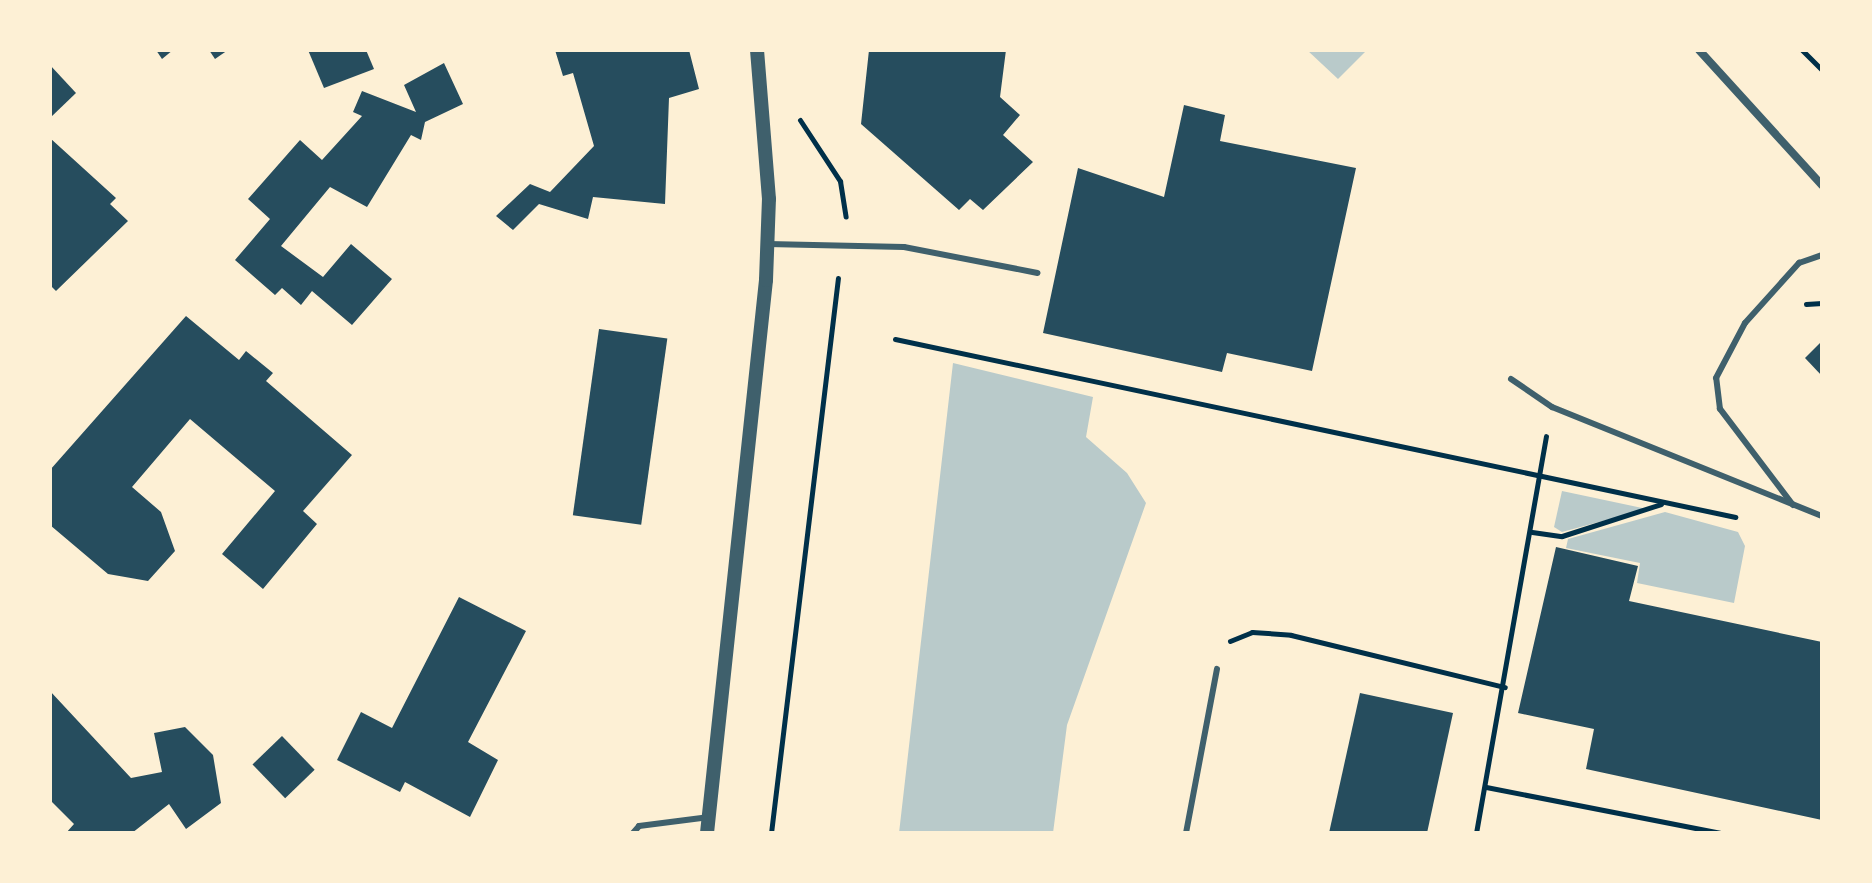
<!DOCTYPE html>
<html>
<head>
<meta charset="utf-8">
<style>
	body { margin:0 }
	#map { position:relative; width:1872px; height:883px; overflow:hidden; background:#fdf0d5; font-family:"Noto Sans",sans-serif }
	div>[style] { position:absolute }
	.green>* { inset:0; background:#b9caca }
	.building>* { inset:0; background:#264d5e; transform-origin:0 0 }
	.path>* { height:5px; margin:-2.5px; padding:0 2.5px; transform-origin:2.5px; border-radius:2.5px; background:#003049 }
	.service>* { height:6px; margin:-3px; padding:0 3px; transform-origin:3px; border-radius:3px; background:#3f606c }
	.minor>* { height:8px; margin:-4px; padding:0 4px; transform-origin:4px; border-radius:4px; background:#3f606c }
	.tertiary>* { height:14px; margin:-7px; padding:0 7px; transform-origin:7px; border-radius:7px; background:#3f606c }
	span { translate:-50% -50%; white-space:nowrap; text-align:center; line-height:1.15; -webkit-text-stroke:6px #fdf0d5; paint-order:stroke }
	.frame { position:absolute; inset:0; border:52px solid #fdf0d5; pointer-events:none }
</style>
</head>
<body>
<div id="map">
	<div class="green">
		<div style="clip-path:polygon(1307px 50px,1367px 50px,1338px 79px)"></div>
		<div style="clip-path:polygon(953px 363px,1093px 397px,1086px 437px,1127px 473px,1146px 503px,1067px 725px,1053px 833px,899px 833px)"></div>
		<div style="clip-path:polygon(1562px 491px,1647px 509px,1562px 532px,1554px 527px)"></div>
		<div style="clip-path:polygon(1665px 512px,1738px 532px,1745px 546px,1734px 603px,1637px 583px,1640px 563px,1566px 548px,1568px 539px)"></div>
	</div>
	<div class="building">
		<div style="clip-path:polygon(156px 50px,173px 50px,162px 59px)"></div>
		<div style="clip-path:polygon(209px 50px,228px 50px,215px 59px)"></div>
		<div style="clip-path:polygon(308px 50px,366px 50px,374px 69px,324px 88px)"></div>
		<div style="clip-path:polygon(555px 50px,689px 50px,699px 89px,669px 98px,665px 204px,593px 197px,588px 219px,539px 204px,513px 230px,496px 216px,530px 184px,550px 192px,594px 146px,573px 73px,563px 76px)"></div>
		<div style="clip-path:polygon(869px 50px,1006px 50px,1000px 97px,1020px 115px,1003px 135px,1033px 162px,983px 210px,970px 199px,959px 210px,861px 124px)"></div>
		<div style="clip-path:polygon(444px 63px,463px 104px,425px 122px,421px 140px,411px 135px,367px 207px,330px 187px,281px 246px,323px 277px,351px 244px,392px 279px,352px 325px,312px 291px,301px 305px,282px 288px,275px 295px,235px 260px,270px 219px,248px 199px,300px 140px,322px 160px,362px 116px,353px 112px,362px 91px,416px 112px,404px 85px)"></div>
		<div style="clip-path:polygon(50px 65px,76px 93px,50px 118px)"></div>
		<div style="clip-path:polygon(1184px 105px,1225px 115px,1220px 141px,1356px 168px,1312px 371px,1227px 353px,1222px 372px,1043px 333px,1078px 168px,1164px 197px)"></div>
		<div style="clip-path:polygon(50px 138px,116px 198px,110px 204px,128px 221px,56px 291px,50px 285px)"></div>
		<div style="clip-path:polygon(186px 316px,239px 360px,246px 351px,273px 373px,266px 381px,352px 455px,303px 511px,317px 524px,263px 589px,222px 554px,275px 491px,190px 419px,132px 487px,161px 512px,175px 551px,148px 581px,108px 574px,50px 525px,50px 470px)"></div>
		<div style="left:599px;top:329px;width:69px;height:188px;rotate:8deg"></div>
		<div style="clip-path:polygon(1822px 341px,1822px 376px,1805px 358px)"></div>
		<div style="clip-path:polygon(1556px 547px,1638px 566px,1629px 601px,1822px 642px,1822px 820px,1586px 769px,1594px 729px,1518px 713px)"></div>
		<div style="clip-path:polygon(459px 597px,526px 631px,468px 742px,498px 760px,470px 817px,405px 782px,400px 792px,337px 760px,361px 712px,392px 728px)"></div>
		<div style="clip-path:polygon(50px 691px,131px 778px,162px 772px,154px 733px,185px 727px,213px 755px,221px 803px,186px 829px,169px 804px,132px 833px,66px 833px,74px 824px,50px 800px)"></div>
		<div style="clip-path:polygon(1360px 693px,1453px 713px,1427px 833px,1329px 833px)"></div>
		<div style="left:282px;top:736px;width:47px;height:41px;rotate:46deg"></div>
	</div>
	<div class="path">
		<div style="left:1802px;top:50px;width:28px;rotate:45deg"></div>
		<div style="left:800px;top:120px;width:73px;rotate:56.7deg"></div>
		<div style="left:840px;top:181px;width:36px;rotate:81deg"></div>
		<div style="left:1806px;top:304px;width:16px;rotate:-4deg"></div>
		<div style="left:895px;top:339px;width:859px;rotate:11.96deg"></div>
		<div style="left:1532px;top:532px;width:30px;rotate:8deg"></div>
		<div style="left:1562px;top:536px;width:104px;rotate:-17.9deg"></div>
		<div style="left:1230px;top:641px;width:24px;rotate:-22deg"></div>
		<div style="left:1252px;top:632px;width:39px;rotate:4deg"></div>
		<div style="left:1291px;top:635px;width:220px;rotate:13.7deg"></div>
		<div style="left:1486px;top:787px;width:238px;rotate:11.1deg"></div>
		<div style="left:771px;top:833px;width:559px;rotate:-83.12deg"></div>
		<div style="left:1476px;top:833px;width:403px;rotate:-80deg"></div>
	</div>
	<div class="service">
		<div style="left:768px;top:244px;width:136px;rotate:1.3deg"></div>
		<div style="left:904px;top:247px;width:136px;rotate:11deg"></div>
		<div style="left:1511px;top:379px;width:50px;rotate:34.3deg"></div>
		<div style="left:1552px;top:407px;width:291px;rotate:22deg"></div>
		<div style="left:1793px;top:505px;width:121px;rotate:-127.2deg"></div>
		<div style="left:1720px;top:409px;width:31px;rotate:-97deg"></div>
		<div style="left:1716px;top:378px;width:62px;rotate:-62.2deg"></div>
		<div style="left:1745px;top:323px;width:81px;rotate:-48deg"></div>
		<div style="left:1799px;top:263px;width:24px;rotate:-19deg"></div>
		<div style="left:633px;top:833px;width:9px;rotate:-49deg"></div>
		<div style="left:639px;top:826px;width:71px;rotate:-7.3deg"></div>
		<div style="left:1186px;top:833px;width:167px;rotate:-79.3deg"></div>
	</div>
	<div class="minor">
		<div style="left:1699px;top:50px;width:183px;rotate:47.7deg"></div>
	</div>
	<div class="tertiary">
		<div style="left:707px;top:833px;width:556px;rotate:-83.91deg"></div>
		<div style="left:766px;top:280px;width:81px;rotate:-87.9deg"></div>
		<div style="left:769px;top:199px;width:149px;rotate:-94.6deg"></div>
	</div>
	<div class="frame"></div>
</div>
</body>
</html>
